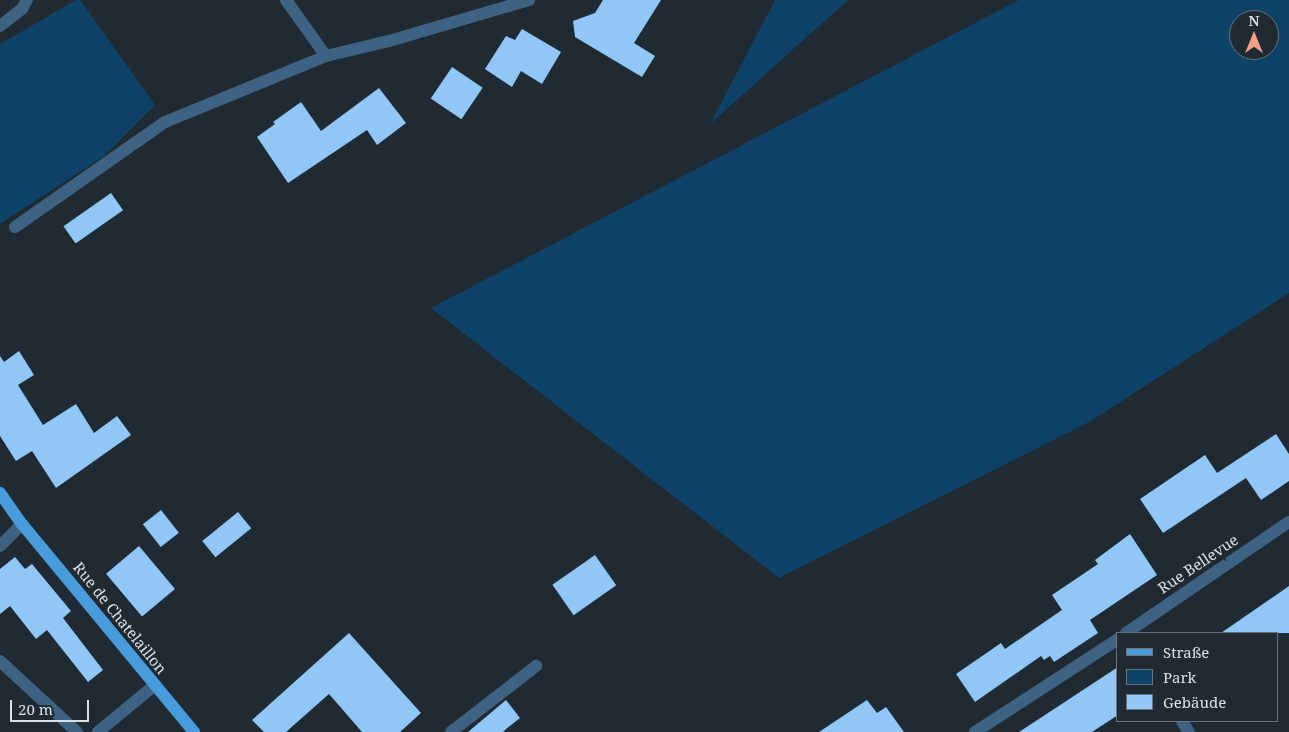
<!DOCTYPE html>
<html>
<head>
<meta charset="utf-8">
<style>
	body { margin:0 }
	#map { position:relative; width:1289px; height:732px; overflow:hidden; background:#202a33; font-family:"Noto Serif",serif }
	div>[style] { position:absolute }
	.green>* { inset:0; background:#0e4267 }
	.building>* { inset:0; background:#90c7f6; transform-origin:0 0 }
	.minor>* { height:12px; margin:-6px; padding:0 6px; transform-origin:6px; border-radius:6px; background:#3e6382 }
	.major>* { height:12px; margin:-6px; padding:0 6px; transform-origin:6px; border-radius:6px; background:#499cdc }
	span { translate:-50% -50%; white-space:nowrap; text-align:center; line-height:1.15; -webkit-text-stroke:5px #202a33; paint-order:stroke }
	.street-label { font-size:15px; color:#d9e0e6 }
	.legend { position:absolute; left:1116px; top:632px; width:162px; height:90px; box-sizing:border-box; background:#202a33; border:1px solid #6a737b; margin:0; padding:6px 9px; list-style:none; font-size:15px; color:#d9e0e6 }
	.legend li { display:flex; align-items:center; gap:10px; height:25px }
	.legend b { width:25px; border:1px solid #6a737b }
	.north { position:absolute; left:1229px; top:10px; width:50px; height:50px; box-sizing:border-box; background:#202a33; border:1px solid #6a737b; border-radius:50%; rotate:0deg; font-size:14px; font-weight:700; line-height:20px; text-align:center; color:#d9e0e6 }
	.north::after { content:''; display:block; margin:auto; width:18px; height:22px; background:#f49e88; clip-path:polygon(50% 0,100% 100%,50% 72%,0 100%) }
	.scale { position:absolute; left:10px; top:700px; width:79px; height:22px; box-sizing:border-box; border:2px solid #d9e0e6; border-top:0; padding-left:6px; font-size:15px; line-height:18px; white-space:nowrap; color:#d9e0e6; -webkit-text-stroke:4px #202a33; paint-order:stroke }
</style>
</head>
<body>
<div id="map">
	<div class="green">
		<div style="clip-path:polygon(76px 0,80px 0,155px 105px,104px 156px,0 224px,0 44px)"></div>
		<div style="clip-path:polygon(775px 0,848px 0,710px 124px)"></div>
		<div style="clip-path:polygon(evenodd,1019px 0,1289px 0,1289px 293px,1091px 421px,779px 578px,431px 308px,1019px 0,1239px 20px,1269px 20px,1269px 50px,1239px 50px,1239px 20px)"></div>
	</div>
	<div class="building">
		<div style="clip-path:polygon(603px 0,661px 0,634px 43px,655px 56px,642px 77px,575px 37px,573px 21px,595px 13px)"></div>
		<div style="clip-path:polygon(522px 29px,561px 52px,542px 84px,521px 71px,512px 87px,485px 69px,506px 36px,515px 40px)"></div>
		<div style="left:452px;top:67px;width:37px;height:38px;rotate:34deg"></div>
		<div style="clip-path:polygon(379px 88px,406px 123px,377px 145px,367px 130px,288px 183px,257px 137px,275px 124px,273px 122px,301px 102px,321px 131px)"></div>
		<div style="left:111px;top:193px;width:21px;height:58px;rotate:55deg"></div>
		<div style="clip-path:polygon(19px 351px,34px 375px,18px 385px,43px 425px,76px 404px,94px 433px,117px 416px,131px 435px,56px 488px,32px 451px,16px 461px,0 436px,0 356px,4px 362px)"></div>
		<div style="clip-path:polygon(1276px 434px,1289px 454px,1289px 481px,1261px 500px,1246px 478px,1163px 533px,1140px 499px,1205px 455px,1217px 473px)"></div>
		<div style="left:161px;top:510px;width:29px;height:23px;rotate:52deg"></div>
		<div style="left:238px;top:512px;width:21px;height:46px;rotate:51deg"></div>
		<div style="clip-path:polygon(1130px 534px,1157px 575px,1090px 620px,1098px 633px,1054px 662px,1050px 656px,1044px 660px,1041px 656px,975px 702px,956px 674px,1001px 643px,1005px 649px,1062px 610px,1052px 595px,1098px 564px,1095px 560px)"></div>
		<div style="left:139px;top:546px;width:56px;height:43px;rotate:50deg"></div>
		<div style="left:595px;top:555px;width:37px;height:52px;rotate:55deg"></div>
		<div style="clip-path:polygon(15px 557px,25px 569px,32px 564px,71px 611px,63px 618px,103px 670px,88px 682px,47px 630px,36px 639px,10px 606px,0 614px,0 569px)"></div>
		<div style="clip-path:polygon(1289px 586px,1289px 633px,1221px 633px)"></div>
		<div style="clip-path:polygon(349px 633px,421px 713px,400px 732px,362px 732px,329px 694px,286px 732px,264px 732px,252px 720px)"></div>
		<div style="clip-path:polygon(1118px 667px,1118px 715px,1092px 732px,1019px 732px)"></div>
		<div style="clip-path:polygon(506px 700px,520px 718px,506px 729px,503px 732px,468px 732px)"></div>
		<div style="clip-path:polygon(867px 700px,877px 713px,886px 707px,904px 732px,819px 732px)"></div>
	</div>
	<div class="minor">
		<div style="left:286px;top:0;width:69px;rotate:54.5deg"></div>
		<div style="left:326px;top:56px;width:65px;rotate:-13.4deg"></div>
		<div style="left:389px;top:41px;width:146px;rotate:-16.3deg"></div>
		<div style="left:0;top:26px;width:28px;rotate:-38deg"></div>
		<div style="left:22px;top:9px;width:10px;rotate:-61deg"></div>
		<div style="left:15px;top:227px;width:183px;rotate:-35deg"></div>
		<div style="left:165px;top:122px;width:174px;rotate:-22.3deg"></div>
		<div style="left:0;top:546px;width:31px;rotate:-45deg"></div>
		<div style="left:1126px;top:633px;width:197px;rotate:-34.3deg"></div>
		<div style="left:0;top:661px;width:105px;rotate:42.7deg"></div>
		<div style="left:1182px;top:721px;width:13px;rotate:58deg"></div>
		<div style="left:98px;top:732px;width:74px;rotate:-39.5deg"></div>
		<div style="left:451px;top:732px;width:108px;rotate:-37.8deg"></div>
		<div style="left:975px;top:732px;width:171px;rotate:-33deg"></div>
	</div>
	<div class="major">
		<div style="left:0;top:493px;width:38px;rotate:55deg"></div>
		<div style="left:22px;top:524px;width:270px;rotate:50.4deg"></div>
	</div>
	<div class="street-label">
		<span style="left:1198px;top:564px;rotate:-34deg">Rue Bellevue</span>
		<span style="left:120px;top:618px;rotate:51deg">Rue de Chatelaillon</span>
	</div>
	<ul class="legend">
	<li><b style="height:6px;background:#499cdc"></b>Straße</li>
	<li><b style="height:14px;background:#0e4267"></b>Park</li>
	<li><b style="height:14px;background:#90c7f6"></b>Gebäude</li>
	</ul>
	<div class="north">N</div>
	<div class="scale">20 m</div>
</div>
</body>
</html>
